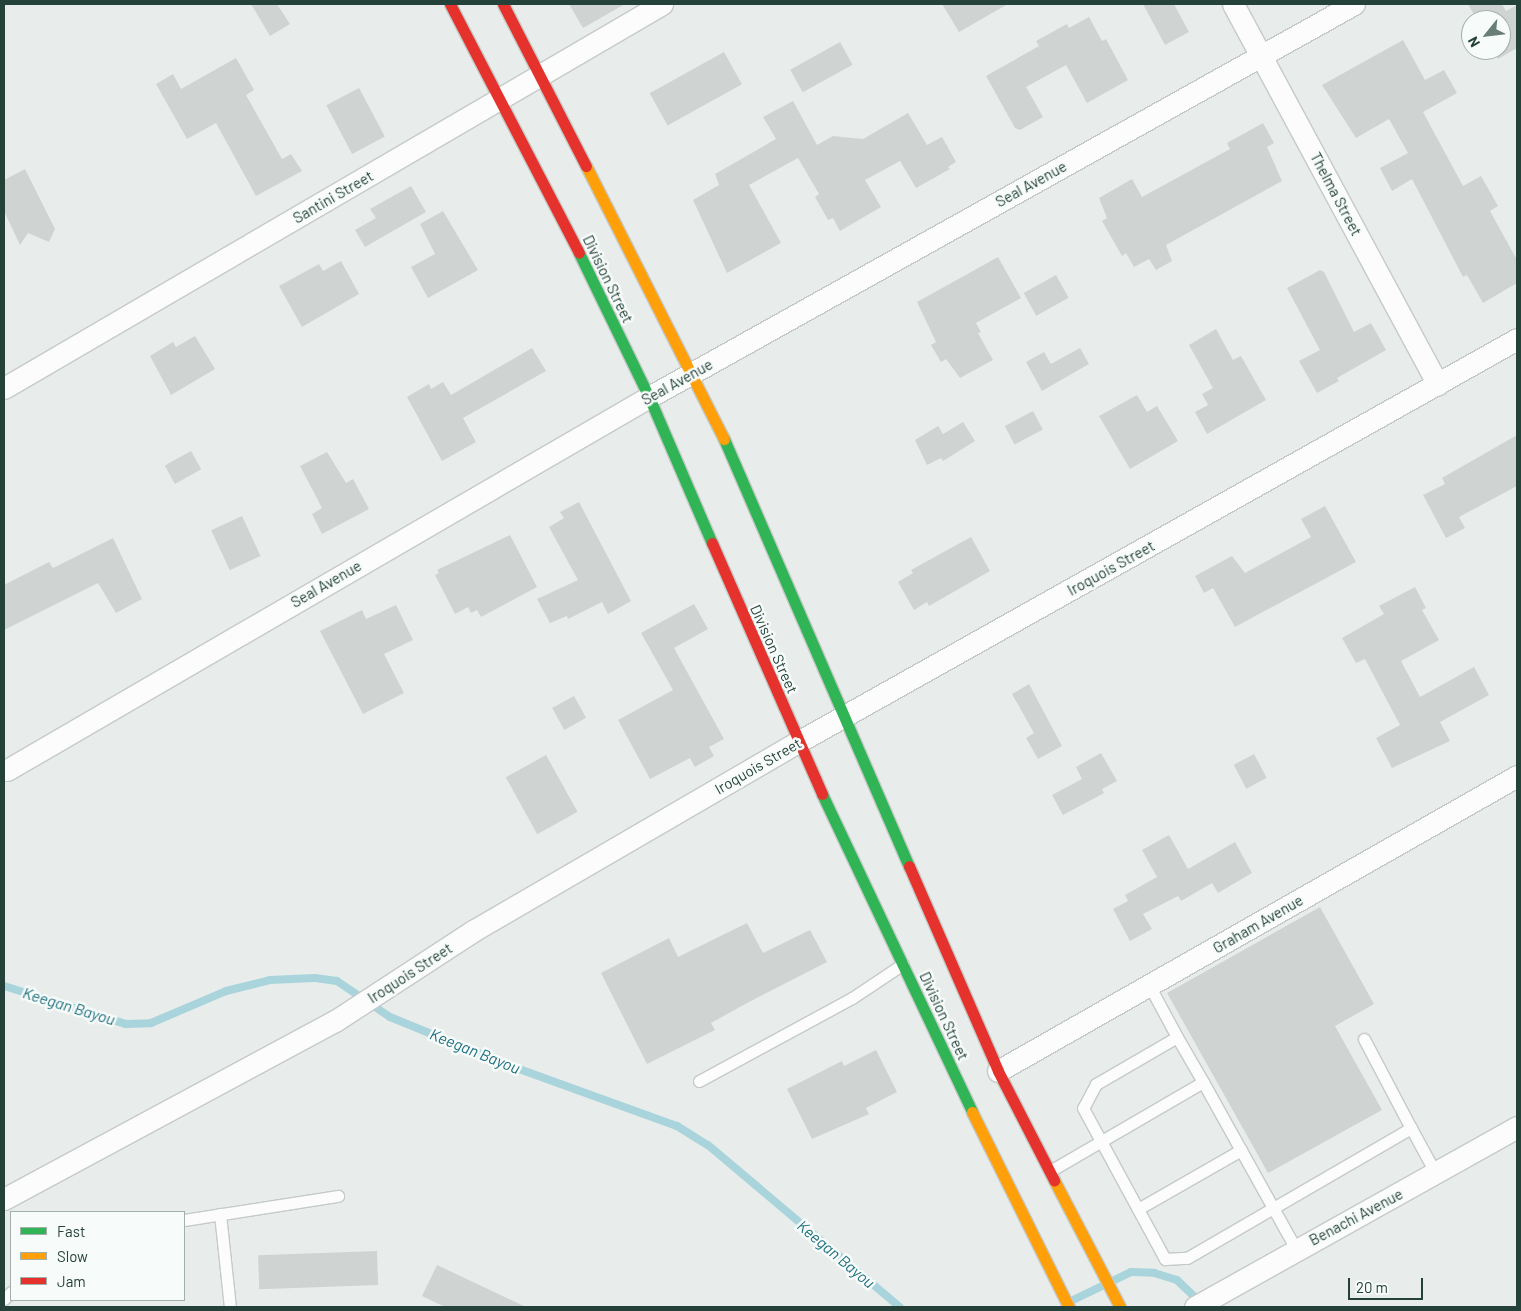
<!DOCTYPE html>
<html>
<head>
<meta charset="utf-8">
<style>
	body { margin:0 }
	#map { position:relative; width:1521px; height:1311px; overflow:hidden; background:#e8edeb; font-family:Barlow,sans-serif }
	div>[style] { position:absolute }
	.stream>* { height:8px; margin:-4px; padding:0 4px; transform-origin:4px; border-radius:4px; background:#a9d4db }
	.building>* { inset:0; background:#cfd4d2; transform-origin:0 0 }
	.roads { filter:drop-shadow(1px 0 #c5cac8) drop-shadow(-1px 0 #c5cac8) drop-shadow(0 1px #c5cac8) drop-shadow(0 -1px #c5cac8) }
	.lane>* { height:11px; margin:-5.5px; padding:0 5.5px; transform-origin:5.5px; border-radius:5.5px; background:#fcfcfc }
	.street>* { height:21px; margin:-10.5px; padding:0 10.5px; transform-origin:10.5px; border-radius:10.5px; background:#fcfcfc }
	.fast>* { height:11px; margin:-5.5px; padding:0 5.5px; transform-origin:5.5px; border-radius:5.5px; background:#30b455 }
	.slow>* { height:11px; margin:-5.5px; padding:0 5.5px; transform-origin:5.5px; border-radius:5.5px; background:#ff9f0a }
	.jam>* { height:11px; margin:-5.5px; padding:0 5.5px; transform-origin:5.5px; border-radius:5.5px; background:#e5322d }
	span { translate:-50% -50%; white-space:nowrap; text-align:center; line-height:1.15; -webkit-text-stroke:5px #f7fbf9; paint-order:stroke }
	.street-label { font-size:15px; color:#24423a }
	.water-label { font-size:16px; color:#1c6f80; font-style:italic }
	.frame { position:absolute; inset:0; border:5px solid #24423a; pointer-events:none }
	.legend { position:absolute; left:10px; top:1211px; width:175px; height:90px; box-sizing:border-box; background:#f7fbf9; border:1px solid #a3b1ad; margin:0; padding:6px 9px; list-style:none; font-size:15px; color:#24423a }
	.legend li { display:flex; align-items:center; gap:10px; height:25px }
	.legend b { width:25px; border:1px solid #a3b1ad }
	.north { position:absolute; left:1461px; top:10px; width:50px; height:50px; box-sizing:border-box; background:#f7fbf9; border:1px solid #a3b1ad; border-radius:50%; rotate:241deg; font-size:14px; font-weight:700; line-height:20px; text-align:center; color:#24423a }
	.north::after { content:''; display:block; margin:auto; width:18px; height:22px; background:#697e78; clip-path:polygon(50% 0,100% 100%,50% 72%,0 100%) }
	.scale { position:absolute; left:1348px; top:1278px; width:75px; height:22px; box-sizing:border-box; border:2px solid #24423a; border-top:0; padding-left:6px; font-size:15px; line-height:18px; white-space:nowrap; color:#24423a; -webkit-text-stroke:4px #f7fbf9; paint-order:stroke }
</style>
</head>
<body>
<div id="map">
	<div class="stream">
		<div style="left:4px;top:986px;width:128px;rotate:17.3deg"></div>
		<div style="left:126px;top:1024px;width:25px;rotate:-2deg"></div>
		<div style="left:151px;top:1023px;width:82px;rotate:-23.1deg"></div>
		<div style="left:226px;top:991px;width:45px;rotate:-14deg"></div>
		<div style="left:270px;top:980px;width:45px;rotate:-2.5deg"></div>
		<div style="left:315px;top:978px;width:22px;rotate:8deg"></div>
		<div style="left:337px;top:981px;width:64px;rotate:34.2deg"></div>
		<div style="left:390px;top:1017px;width:119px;rotate:22.2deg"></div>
		<div style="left:500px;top:1062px;width:188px;rotate:19.9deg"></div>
		<div style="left:677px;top:1126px;width:36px;rotate:32deg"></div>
		<div style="left:708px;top:1145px;width:251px;rotate:40.2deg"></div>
		<div style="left:1071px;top:1301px;width:67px;rotate:-25.8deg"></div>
		<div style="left:1131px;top:1272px;width:23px;rotate:2deg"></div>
		<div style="left:1154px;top:1273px;width:24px;rotate:17deg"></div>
		<div style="left:1177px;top:1280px;width:32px;rotate:44deg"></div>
	</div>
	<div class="building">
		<div style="clip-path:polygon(251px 4px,277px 4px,290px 24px,270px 36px)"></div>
		<div style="clip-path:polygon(569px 4px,625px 4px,583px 28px)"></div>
		<div style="clip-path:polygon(942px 4px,1008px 4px,959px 32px)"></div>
		<div style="clip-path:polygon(1143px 4px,1174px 4px,1189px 32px,1165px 45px)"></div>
		<div style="clip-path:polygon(1468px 4px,1502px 4px,1506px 11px,1517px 5px,1517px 48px,1498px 59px,1493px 50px,1501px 50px,1501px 20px,1477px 20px)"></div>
		<div style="clip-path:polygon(1089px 17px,1102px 41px,1106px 39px,1128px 80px,1087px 103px,1066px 65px,1026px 87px,1043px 117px,1020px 130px,1015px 128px,986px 76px,1039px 46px,1036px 41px,1067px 24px,1069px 28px)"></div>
		<div style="clip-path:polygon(1403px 40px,1425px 80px,1444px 70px,1457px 93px,1423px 112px,1463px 186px,1481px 176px,1498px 206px,1490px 211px,1517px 260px,1517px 283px,1483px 303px,1467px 275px,1463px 277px,1412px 179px,1392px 191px,1380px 168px,1408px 153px,1389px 119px,1356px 138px,1322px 85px)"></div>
		<div style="left:840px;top:42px;width:26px;height:57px;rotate:61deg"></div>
		<div style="left:724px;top:52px;width:37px;height:85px;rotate:61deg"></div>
		<div style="clip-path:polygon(236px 58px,254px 90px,246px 95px,282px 159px,291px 154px,302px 171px,256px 196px,216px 123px,187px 139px,156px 84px,173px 74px,181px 89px)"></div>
		<div style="left:359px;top:88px;width:55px;height:37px;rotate:62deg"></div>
		<div style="clip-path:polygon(793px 101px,817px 145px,833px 136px,863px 139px,908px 113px,927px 145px,942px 137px,956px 162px,948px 167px,950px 169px,916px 188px,900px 161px,865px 180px,881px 207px,840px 231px,833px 218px,828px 220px,815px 197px,819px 194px,798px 158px,749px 185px,781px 243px,727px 273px,693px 200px,719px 185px,715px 174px,776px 139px,763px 117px)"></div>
		<div style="clip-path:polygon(1263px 123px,1274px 143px,1267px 147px,1282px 181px,1166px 245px,1172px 261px,1156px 270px,1149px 259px,1134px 267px,1126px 253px,1122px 256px,1102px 221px,1107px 218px,1099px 198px,1132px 179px,1142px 197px,1230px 149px,1227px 143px)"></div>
		<div style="clip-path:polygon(25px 169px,55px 229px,49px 242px,28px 233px,20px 245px,4px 211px,4px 180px)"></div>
		<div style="clip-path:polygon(411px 186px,426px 212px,365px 247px,355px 230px,376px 218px,370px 209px)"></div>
		<div style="clip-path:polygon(443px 211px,478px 270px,428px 298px,411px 267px,435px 254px,420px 224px)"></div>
		<div style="clip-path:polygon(998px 257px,1021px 298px,976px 323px,981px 332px,978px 333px,993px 360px,960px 378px,946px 359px,941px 362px,931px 345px,936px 342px,917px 302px)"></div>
		<div style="clip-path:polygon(341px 261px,359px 294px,302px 327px,279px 286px,319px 264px,323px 271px)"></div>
		<div style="clip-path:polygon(1320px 270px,1324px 272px,1354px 332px,1371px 323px,1386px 350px,1337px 378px,1339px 381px,1317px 393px,1299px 361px,1320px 350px,1287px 288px)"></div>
		<div style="left:1056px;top:275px;width:26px;height:37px;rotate:61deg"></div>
		<div style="clip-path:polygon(1216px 329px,1233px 360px,1241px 356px,1266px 400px,1207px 434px,1195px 412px,1208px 405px,1202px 394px,1213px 388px,1189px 345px)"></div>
		<div style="clip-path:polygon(195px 336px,215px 369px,171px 395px,150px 356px,173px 342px,176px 347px)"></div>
		<div style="clip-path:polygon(532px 348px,546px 371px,463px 418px,476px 442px,442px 461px,407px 397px,429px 384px,431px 389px,443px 382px,451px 395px)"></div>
		<div style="clip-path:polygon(1080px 348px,1089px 364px,1042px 391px,1026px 362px,1044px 352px,1051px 364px)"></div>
		<div style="clip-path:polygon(1137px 395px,1147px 412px,1157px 406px,1178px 441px,1130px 469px,1099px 416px)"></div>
		<div style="left:1033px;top:411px;width:21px;height:32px;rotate:62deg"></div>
		<div style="clip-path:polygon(963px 422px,975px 441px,943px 461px,941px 458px,927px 465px,915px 440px,938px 426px,943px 434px)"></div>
		<div style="clip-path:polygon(1517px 435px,1517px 486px,1459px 517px,1465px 528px,1446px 538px,1423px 495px,1445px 484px,1442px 478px)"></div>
		<div style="left:191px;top:451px;width:21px;height:30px;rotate:61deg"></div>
		<div style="clip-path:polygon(327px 452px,346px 483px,353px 479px,369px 509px,322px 534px,312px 514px,322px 508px,300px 466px)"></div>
		<div style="clip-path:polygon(579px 502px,631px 601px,608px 614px,602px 602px,568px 619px,567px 616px,550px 623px,537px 599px,578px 580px,549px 527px,564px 518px,560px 512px)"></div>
		<div style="clip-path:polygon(1325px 506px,1356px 562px,1235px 627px,1213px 588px,1204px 593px,1195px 576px,1232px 556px,1245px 573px,1311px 537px,1301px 519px)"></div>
		<div style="left:242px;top:516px;width:44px;height:34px;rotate:65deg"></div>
		<div style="clip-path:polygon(510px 535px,537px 587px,481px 617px,477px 610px,471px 613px,468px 607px,455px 614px,435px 575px,439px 573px,437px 570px)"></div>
		<div style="clip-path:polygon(971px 537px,990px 571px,929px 606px,927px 602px,914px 610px,898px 582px,913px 573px,911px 570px)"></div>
		<div style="clip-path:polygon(113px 538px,142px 599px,116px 613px,98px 583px,4px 630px,4px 585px,49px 562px,53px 568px)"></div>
		<div style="clip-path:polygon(1415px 587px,1426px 608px,1422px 610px,1439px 640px,1401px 661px,1420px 697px,1474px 667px,1489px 695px,1440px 722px,1450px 741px,1392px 768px,1376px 738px,1400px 725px,1365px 659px,1356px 663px,1342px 638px,1384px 614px,1379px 606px)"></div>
		<div style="clip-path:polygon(694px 604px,708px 629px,674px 648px,724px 739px,709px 747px,714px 756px,695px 767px,690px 758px,650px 779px,618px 720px,673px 690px,641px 633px)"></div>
		<div style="clip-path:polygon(396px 605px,413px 640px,384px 654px,404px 693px,363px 714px,320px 631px,362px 610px,366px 619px)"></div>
		<div style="clip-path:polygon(1029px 684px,1062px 746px,1038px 759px,1026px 738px,1034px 733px,1012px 694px)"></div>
		<div style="left:574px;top:696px;width:25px;height:25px;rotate:61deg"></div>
		<div style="clip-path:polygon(1101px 753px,1117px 781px,1102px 789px,1104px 793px,1063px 815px,1052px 795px,1082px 779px,1076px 767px)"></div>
		<div style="left:1254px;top:754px;width:27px;height:23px;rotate:62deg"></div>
		<div style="left:546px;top:755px;width:65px;height:46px;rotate:61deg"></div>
		<div style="clip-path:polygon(1169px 835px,1188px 869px,1235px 842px,1252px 873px,1218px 893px,1212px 883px,1181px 901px,1178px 896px,1143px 914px,1152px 929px,1130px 941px,1113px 909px,1128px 901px,1125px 895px,1157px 877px,1142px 850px)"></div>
		<div style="clip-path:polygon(1320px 907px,1374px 1004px,1335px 1026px,1382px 1110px,1268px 1173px,1167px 993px)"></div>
		<div style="clip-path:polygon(747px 923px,763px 953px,810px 930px,827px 962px,747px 1003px,711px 1023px,715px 1030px,647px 1064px,601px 973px,669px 938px,678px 957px)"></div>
		<div style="clip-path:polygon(876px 1050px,897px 1092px,866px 1108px,869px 1114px,812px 1139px,787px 1089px,842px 1061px,844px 1066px)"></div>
		<div style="left:377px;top:1251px;width:34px;height:119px;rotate:88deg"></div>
		<div style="clip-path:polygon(437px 1265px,526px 1307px,445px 1307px,422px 1296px)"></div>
	</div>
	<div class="roads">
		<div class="lane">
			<div style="left:1149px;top:985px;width:59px;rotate:61.7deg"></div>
			<div style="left:1177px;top:1037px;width:94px;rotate:149.9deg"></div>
			<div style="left:1096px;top:1084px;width:27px;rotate:118deg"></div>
			<div style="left:1083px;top:1108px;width:172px;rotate:61.5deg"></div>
			<div style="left:1165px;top:1259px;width:22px;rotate:-3deg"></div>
			<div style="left:1187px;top:1258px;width:259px;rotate:-30.1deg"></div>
			<div style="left:1411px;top:1128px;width:52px;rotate:61.5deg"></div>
			<div style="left:1177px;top:1037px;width:52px;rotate:60deg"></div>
			<div style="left:1364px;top:1039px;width:101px;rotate:62.2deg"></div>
			<div style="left:699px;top:1081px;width:174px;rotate:-28.5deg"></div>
			<div style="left:852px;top:998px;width:61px;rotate:-33.7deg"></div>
			<div style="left:1050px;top:1171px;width:177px;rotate:-30.2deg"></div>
			<div style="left:1203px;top:1082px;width:191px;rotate:60.9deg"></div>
			<div style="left:1138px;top:1209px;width:119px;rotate:-29.8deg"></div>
			<div style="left:220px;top:1214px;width:94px;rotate:83.9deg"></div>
			<div style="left:184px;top:1220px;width:156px;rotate:-8.9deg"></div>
			<div style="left:4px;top:1299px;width:10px;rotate:-45deg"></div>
		</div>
		<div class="street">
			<div style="left:1233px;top:4px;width:432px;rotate:61.7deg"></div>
			<div style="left:4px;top:388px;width:762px;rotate:-30.27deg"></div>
			<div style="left:7px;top:770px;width:742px;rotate:-30.16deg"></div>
			<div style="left:649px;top:397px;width:807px;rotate:-29.14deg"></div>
			<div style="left:998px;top:1071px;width:597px;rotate:-29.61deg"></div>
			<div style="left:4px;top:1199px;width:376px;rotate:-28.3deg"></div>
			<div style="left:335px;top:1021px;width:165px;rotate:-33.1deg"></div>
			<div style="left:473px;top:931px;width:376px;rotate:-30.2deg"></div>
			<div style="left:798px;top:742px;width:824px;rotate:-29.27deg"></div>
			<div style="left:1195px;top:1307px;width:369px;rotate:-29.2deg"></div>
		</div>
		<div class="fast">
			<div style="left:579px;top:253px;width:160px;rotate:64.1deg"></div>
			<div style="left:649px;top:397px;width:159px;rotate:66.7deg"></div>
			<div style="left:724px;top:439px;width:465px;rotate:66.6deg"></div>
			<div style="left:822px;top:794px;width:352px;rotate:64.7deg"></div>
		</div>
		<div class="slow">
			<div style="left:586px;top:166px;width:306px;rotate:63.2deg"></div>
			<div style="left:972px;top:1112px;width:218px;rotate:63.6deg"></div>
			<div style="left:1054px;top:1180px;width:143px;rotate:62.5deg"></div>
		</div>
		<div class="jam">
			<div style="left:450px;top:4px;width:280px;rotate:62.6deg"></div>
			<div style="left:503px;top:4px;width:182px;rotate:62.9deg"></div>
			<div style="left:712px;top:543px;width:274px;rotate:66.3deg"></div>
			<div style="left:909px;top:866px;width:223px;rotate:66.5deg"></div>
			<div style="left:998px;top:1071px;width:123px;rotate:62.8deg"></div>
		</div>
	</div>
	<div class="street-label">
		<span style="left:1031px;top:184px;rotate:-29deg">Seal Avenue</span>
		<span style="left:1336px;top:194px;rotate:62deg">Thelma Street</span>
		<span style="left:333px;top:197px;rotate:-30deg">Santini Street</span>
		<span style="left:608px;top:279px;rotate:64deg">Division Street</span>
		<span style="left:677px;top:382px;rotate:-29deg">Seal Avenue</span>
		<span style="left:1111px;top:568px;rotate:-29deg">Iroquois Street</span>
		<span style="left:326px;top:584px;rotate:-30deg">Seal Avenue</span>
		<span style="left:774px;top:649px;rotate:66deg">Division Street</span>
		<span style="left:758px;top:766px;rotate:-30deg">Iroquois Street</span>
		<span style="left:1258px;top:924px;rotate:-30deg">Graham Avenue</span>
		<span style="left:410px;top:973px;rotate:-33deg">Iroquois Street</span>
		<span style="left:944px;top:1016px;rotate:65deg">Division Street</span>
		<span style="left:1356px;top:1217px;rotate:-28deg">Benachi Avenue</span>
	</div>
	<div class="water-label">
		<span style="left:69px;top:1006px;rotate:17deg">Keegan Bayou</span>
		<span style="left:475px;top:1051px;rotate:22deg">Keegan Bayou</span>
		<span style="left:836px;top:1254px;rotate:40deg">Keegan Bayou</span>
	</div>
	<div class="frame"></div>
	<ul class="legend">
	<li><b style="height:6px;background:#30b455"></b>Fast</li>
	<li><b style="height:6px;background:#ff9f0a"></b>Slow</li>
	<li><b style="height:6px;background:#e5322d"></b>Jam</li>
	</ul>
	<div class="north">N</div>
	<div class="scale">20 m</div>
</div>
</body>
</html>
